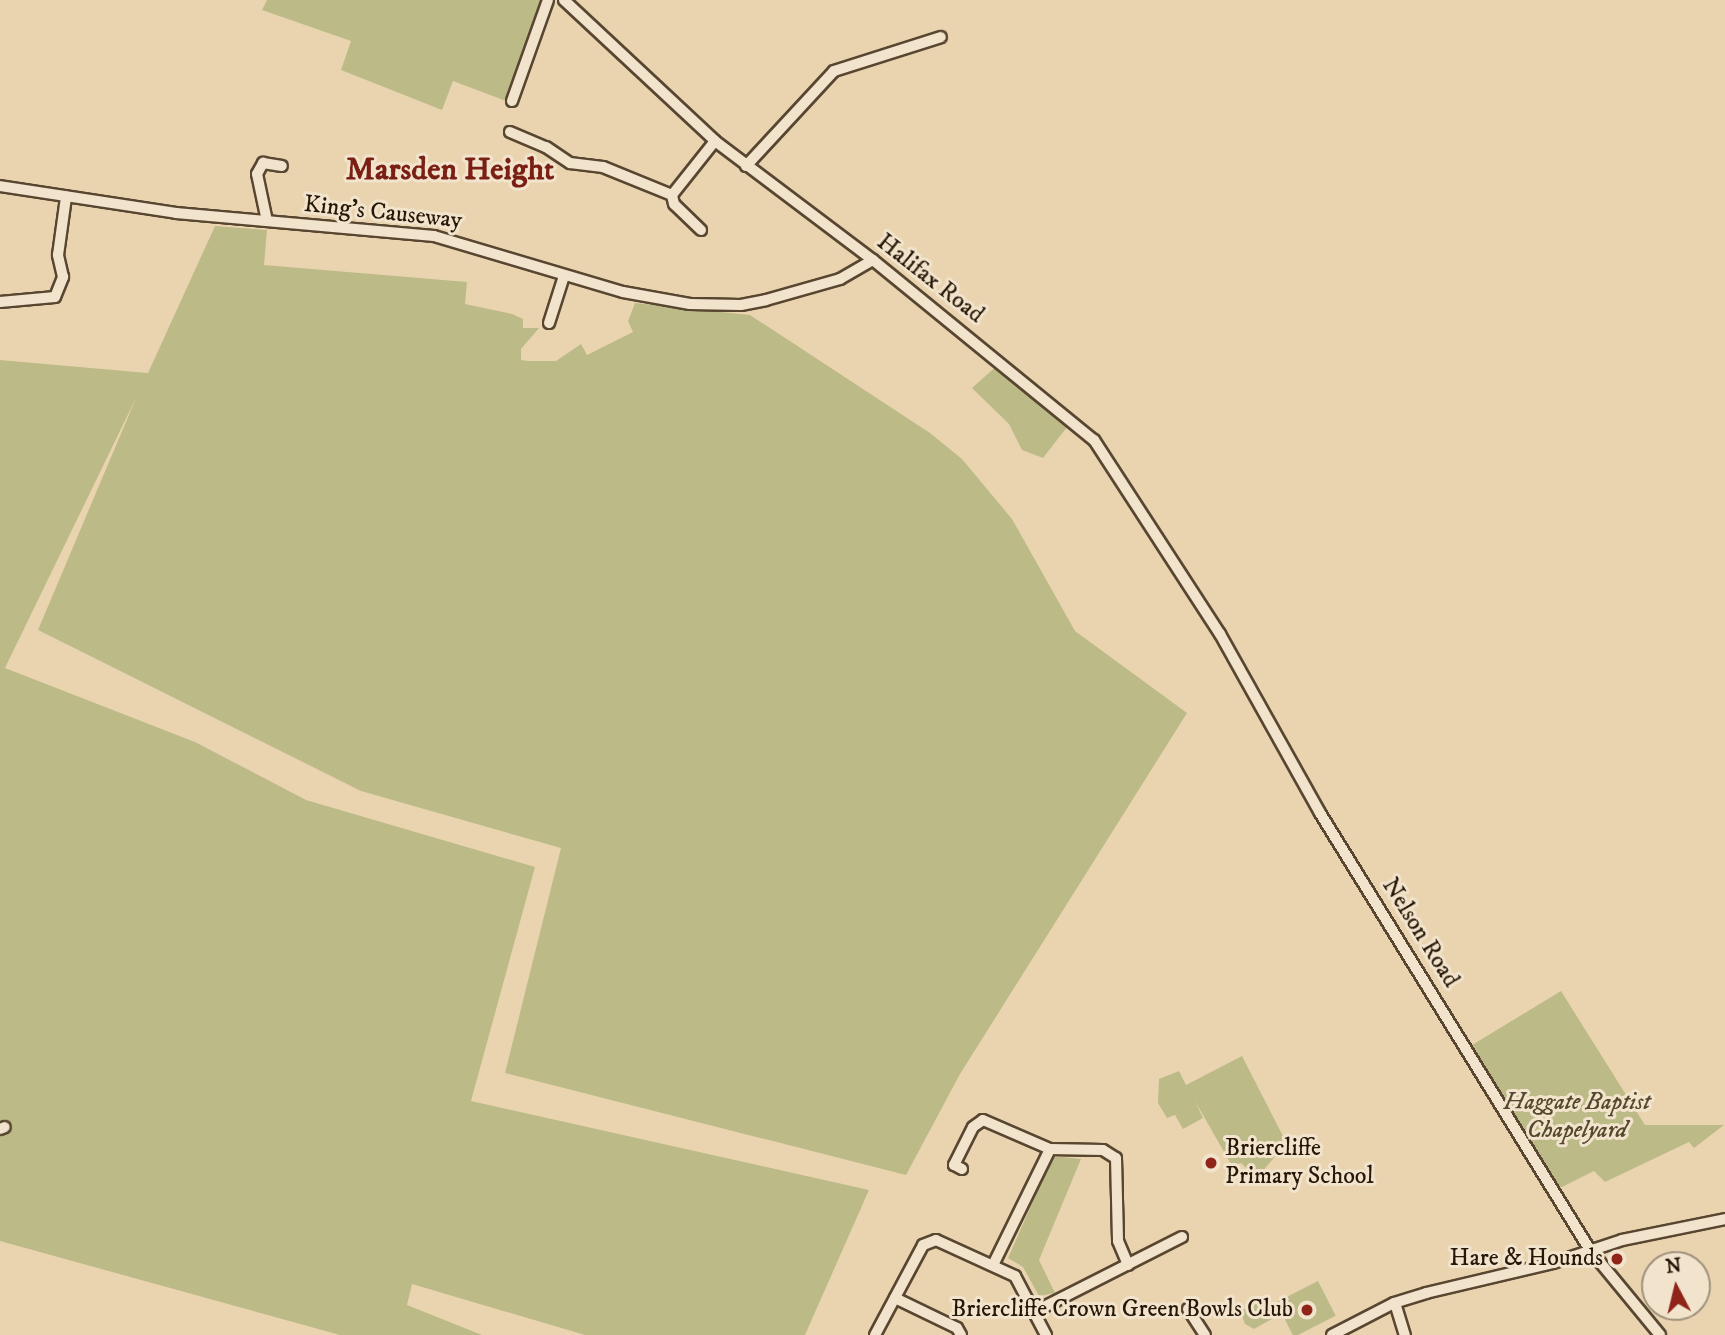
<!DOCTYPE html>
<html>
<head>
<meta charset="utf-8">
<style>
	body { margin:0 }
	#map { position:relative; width:1725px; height:1335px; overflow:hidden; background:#ead4b0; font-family:"IM FELL DW Pica",serif }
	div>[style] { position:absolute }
	.green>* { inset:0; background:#bcbb88; transform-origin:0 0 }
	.roads { filter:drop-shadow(2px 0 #584631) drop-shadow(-2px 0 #584631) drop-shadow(0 2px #584631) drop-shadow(0 -2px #584631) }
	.minor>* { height:10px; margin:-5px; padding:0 5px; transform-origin:5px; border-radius:5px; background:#f1e3cc }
	.dots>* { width:19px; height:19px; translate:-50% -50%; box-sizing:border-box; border:4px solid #f1e3cc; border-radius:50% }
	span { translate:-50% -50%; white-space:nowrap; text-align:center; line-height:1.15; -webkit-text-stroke:6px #f1e3cc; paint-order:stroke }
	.street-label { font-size:24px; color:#271707 }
	.park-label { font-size:24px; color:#54482e; font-style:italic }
	.poi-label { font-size:24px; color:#271707 }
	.left { translate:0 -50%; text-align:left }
	.right { translate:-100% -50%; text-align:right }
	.district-label { font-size:32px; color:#7a1f14; font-weight:700 }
	.north { position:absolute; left:1641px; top:1251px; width:70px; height:70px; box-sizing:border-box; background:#f1e3cc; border:2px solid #a0917d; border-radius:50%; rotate:353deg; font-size:19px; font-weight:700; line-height:28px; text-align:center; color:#271707 }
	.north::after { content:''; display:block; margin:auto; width:24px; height:32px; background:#8f2418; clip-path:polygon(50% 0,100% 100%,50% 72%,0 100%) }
</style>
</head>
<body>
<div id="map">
	<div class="green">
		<div style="clip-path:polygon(267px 0,542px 0,506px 101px,453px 81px,442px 110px,341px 70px,351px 41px,262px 10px)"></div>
		<div style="clip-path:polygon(215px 226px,267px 230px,264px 265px,467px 282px,465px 304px,512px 314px,523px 319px,523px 328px,539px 328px,521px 349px,521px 360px,528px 361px,556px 361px,581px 344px,587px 355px,633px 332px,628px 321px,635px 303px,750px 315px,930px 433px,962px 459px,1012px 519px,1075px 631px,1187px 713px,960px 1074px,906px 1175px,505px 1073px,561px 848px,361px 791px,38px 630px,136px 398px,5px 668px,195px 742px,306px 800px,535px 867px,471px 1101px,869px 1190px,805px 1335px,585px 1335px,412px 1284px,407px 1305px,482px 1335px,340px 1335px,0 1241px,0 360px,148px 373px)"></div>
		<div style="clip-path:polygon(1000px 363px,1071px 422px,1043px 458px,1022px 450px,1009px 424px,972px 388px)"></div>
		<div style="clip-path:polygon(1561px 991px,1645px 1125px,1724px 1125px,1694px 1148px,1689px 1142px,1605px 1182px,1594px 1171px,1558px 1189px,1472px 1045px)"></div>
		<div style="clip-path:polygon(1242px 1056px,1283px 1136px,1282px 1148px,1257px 1178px,1241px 1163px,1232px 1166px,1195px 1101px,1203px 1118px,1183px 1129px,1175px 1115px,1167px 1118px,1158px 1103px,1159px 1079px,1179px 1071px,1186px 1085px)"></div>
		<div style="clip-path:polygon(1053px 1156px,1081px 1159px,1039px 1260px,1055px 1293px,1039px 1296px,1023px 1267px,1008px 1258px)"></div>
		<div style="left:1318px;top:1281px;width:39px;height:47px;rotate:63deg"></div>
		<div style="clip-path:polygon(1258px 1303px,1264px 1303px,1272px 1319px,1254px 1329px,1245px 1324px,1240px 1311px)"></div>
	</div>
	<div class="roads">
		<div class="minor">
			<div style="left:564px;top:0;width:207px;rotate:43deg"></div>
			<div style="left:715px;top:141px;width:198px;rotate:37deg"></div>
			<div style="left:873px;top:260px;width:285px;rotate:39.2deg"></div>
			<div style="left:1094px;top:440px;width:231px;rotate:57deg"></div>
			<div style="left:1220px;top:634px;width:205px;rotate:60.8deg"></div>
			<div style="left:1320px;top:813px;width:514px;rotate:58.29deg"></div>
			<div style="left:1590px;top:1250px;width:110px;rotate:50.5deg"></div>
			<div style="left:512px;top:101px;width:107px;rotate:-70.4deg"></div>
			<div style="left:510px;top:132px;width:39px;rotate:23deg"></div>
			<div style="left:546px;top:147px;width:29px;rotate:34deg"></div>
			<div style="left:570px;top:163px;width:33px;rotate:7deg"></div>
			<div style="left:603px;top:167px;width:74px;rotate:22.1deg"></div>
			<div style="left:746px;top:166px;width:129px;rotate:-47.2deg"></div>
			<div style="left:834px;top:71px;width:112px;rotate:-17.6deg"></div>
			<div style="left:0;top:186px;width:178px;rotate:8.7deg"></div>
			<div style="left:176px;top:213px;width:259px;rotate:5.1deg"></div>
			<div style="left:434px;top:236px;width:197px;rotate:16.5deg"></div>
			<div style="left:623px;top:292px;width:68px;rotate:10.2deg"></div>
			<div style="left:690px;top:304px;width:51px;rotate:1.1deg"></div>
			<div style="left:741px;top:305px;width:25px;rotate:-11deg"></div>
			<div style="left:766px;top:300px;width:77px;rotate:-15.8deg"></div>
			<div style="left:840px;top:279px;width:38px;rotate:-30deg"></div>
			<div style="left:267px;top:221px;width:48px;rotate:-102deg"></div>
			<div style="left:257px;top:174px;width:13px;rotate:-61deg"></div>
			<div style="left:263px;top:163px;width:19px;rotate:9deg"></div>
			<div style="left:701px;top:230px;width:37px;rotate:-136deg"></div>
			<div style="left:674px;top:204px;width:9px;rotate:-103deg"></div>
			<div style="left:672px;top:195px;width:69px;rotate:-51.5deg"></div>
			<div style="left:0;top:302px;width:55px;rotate:-5.2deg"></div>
			<div style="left:55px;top:297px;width:22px;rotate:-68deg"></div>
			<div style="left:63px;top:277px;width:23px;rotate:-103deg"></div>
			<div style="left:58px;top:255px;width:59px;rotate:-82.1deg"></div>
			<div style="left:549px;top:323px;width:49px;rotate:-72.3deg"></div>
			<div style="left:0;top:1129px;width:5px;rotate:-22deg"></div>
			<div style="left:962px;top:1169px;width:9px;rotate:-153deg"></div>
			<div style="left:954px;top:1165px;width:42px;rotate:-63.4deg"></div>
			<div style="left:973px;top:1127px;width:12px;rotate:-35deg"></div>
			<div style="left:983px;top:1120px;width:73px;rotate:23.4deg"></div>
			<div style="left:993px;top:1265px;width:129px;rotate:-63.8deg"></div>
			<div style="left:1050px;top:1149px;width:53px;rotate:1.1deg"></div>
			<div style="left:1103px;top:1150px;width:15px;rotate:32deg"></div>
			<div style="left:1116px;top:1158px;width:83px;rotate:88.6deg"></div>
			<div style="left:1118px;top:1241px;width:26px;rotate:67deg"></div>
			<div style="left:895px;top:1298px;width:69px;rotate:25.8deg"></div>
			<div style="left:957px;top:1328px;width:8px;rotate:60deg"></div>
			<div style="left:1395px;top:1303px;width:34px;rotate:73deg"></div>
			<div style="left:1188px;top:1309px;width:31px;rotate:57deg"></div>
			<div style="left:1034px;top:1312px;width:166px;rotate:-26.9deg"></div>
			<div style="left:875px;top:1335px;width:102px;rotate:-61.9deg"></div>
			<div style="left:923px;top:1245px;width:14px;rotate:-21deg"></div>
			<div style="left:936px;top:1240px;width:87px;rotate:24.5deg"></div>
			<div style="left:1015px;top:1276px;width:67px;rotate:62.3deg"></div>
			<div style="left:1332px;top:1335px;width:70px;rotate:-27.3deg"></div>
			<div style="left:1394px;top:1303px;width:34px;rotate:-17deg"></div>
			<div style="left:1426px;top:1293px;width:130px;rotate:-13.3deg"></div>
			<div style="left:1553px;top:1263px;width:73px;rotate:-18.4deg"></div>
			<div style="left:1622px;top:1240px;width:105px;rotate:-11.5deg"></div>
		</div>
	</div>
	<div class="dots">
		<div style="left:1211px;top:1163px;background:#8f2418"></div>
		<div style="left:1617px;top:1259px;background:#8f2418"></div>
		<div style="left:1307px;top:1310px;background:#8f2418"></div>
	</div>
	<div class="street-label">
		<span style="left:383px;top:213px;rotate:6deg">King's Causeway</span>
		<span style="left:930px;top:279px;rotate:38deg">Halifax Road</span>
		<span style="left:1420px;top:933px;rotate:58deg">Nelson Road</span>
	</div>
	<div class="park-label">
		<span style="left:1577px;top:1117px">Haggate Baptist<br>Chapelyard</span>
	</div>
	<div class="poi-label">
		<span class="left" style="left:1225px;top:1163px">Briercliffe<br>Primary School</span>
		<span class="right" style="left:1603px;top:1259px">Hare &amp; Hounds</span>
		<span class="right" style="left:1293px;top:1310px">Briercliffe Crown Green Bowls Club</span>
	</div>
	<div class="district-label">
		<span style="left:450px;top:170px">Marsden Height</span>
	</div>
	<div class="north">N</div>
</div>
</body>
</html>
